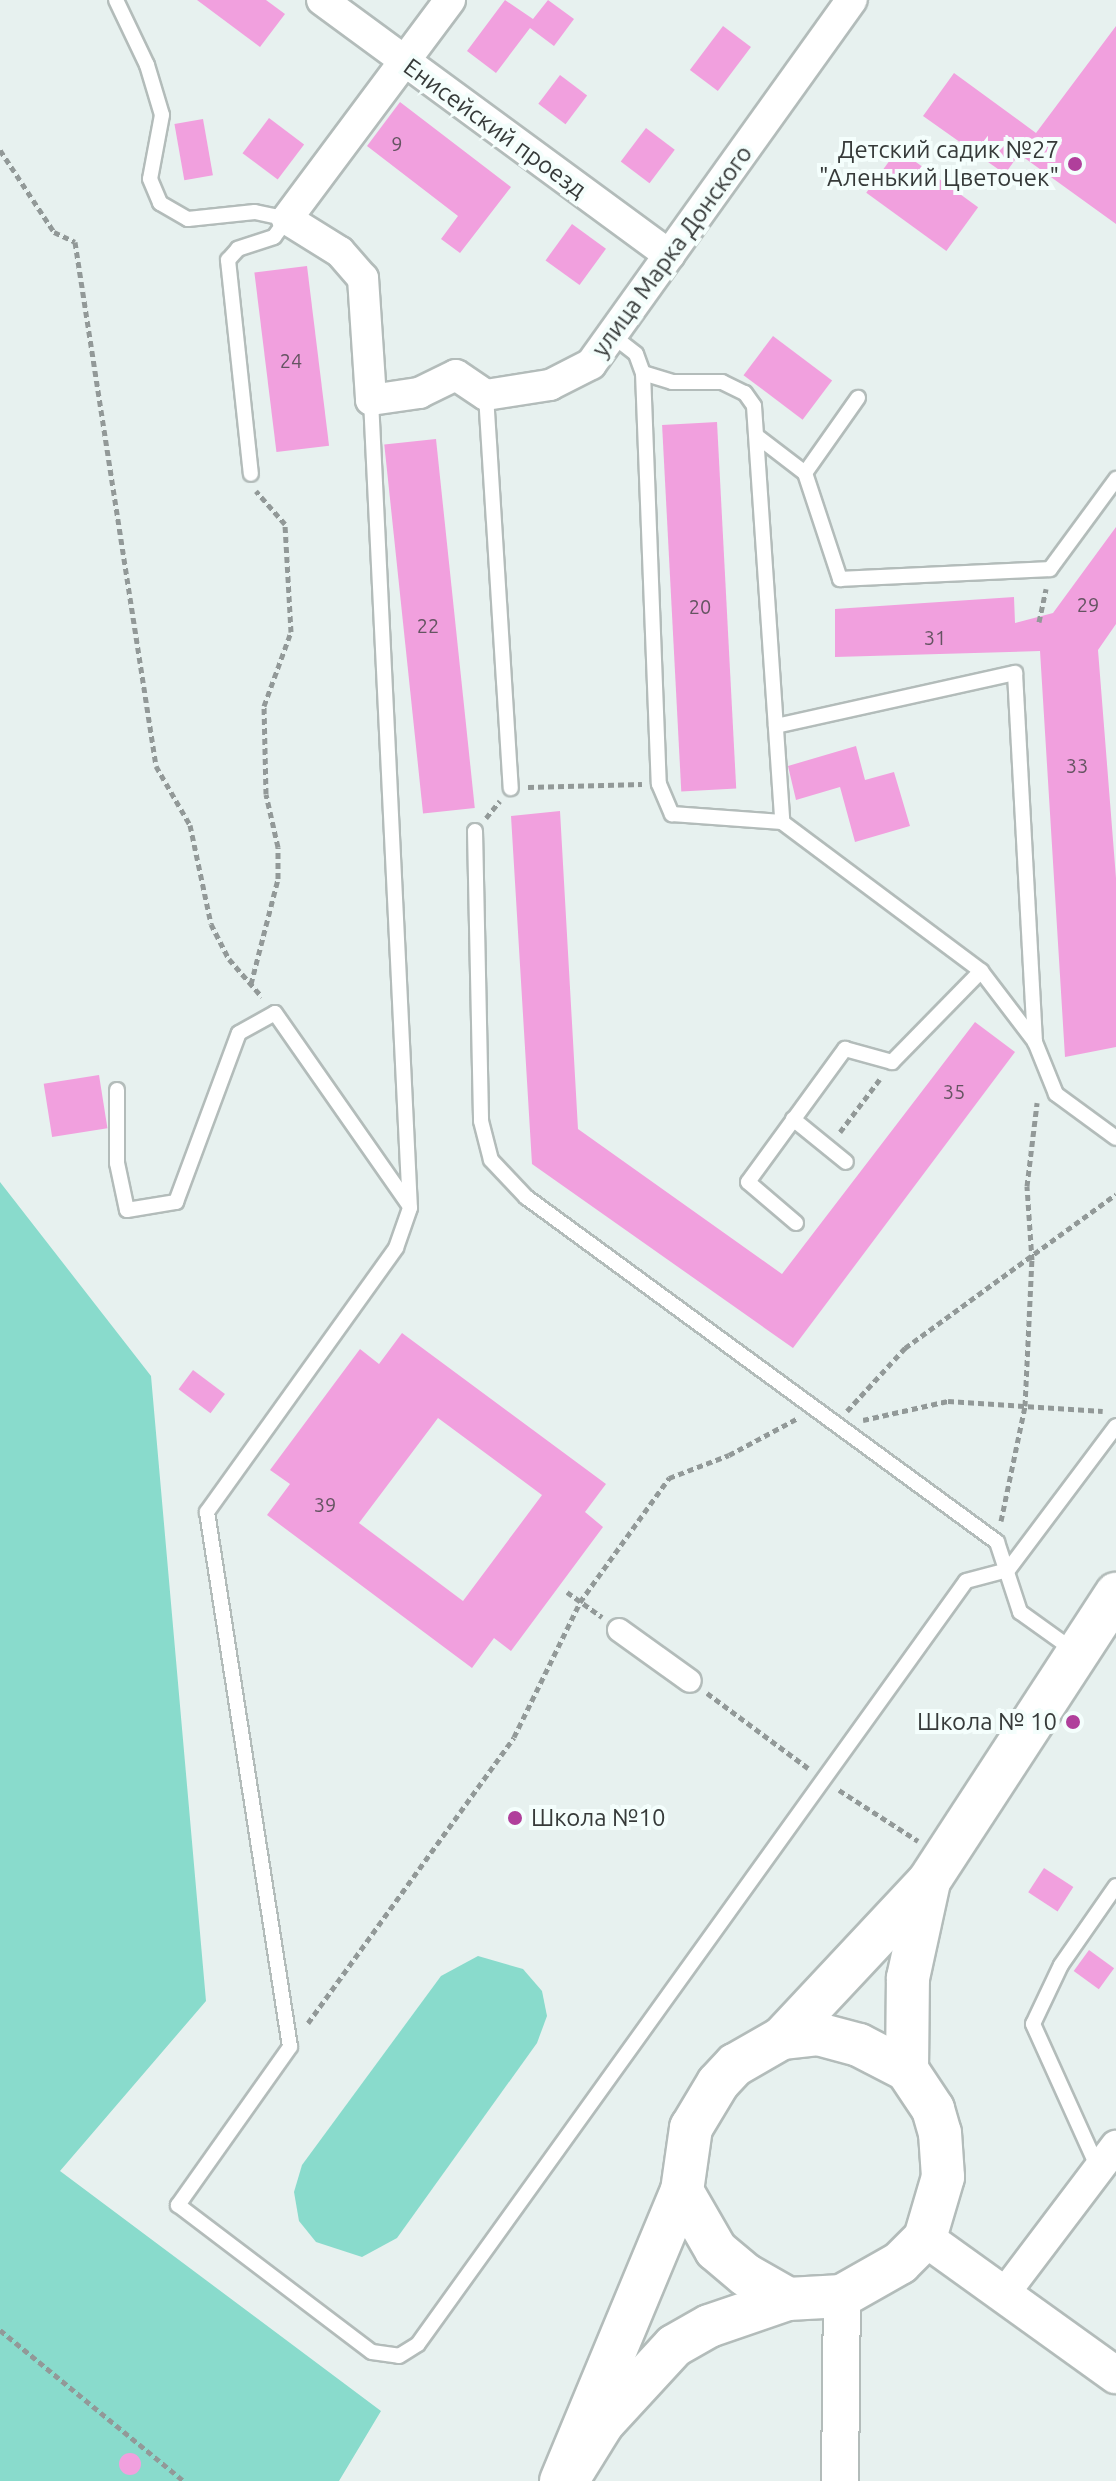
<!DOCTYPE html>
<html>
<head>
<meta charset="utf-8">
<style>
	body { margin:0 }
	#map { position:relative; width:1116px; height:2481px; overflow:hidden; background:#e7f1ef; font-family:Ubuntu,sans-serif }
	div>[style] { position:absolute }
	.green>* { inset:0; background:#89dbcc }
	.building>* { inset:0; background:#f1a0de; transform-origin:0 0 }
	.round { border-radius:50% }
	.path>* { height:5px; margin-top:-2.5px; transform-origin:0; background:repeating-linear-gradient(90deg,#929998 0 6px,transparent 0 10px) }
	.roads { filter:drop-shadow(2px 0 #b3bcba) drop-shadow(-2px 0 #b3bcba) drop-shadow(0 2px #b3bcba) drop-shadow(0 -2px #b3bcba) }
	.service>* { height:14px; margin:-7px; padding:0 7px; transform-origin:7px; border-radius:7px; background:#fff }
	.pedestrian>* { height:22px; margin:-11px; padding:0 11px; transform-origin:11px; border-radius:11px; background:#fff }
	.minor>* { height:30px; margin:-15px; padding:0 15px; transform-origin:15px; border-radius:15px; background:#fff }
	.tertiary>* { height:36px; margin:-18px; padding:0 18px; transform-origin:18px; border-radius:18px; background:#fff }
	.secondary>* { height:42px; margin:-21px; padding:0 21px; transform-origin:21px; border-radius:21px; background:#fff }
	.dots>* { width:22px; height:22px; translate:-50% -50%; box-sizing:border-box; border:4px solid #f4fefc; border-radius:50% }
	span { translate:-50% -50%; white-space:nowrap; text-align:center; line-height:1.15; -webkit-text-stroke:8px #f4fefc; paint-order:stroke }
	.number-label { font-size:20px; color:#655462 }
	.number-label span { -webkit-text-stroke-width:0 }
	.street-label { font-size:24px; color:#363a39 }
	.poi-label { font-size:24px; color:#363a39 }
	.right { translate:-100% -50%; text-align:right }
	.left { translate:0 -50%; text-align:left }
</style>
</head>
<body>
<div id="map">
	<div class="green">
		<div style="clip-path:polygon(0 1182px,151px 1376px,206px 2001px,60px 2171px,381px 2411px,339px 2481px,0 2481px)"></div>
		<div style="clip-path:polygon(478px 1956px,523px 1969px,542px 1991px,547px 2016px,537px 2043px,397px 2238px,362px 2257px,316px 2242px,299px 2221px,294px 2192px,302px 2165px,441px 1976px)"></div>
	</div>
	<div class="building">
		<div style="clip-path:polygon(197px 0,266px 0,285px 14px,260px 47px)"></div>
		<div style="clip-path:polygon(505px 0,533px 19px,548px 0,574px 19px,554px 46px,530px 28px,496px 73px,467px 51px)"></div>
		<div style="left:723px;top:26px;width:35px;height:55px;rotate:37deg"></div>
		<div style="clip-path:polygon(1116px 26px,1116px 224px,1019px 154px,1005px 174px,923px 116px,954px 73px,1036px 133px)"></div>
		<div style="left:560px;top:75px;width:34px;height:36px;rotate:37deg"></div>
		<div style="clip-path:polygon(400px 102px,511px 187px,460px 253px,441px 239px,458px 216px,367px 146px)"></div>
		<div style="left:269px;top:118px;width:44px;height:44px;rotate:37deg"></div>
		<div style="left:203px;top:119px;width:57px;height:29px;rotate:80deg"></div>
		<div style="left:646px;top:128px;width:36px;height:42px;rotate:37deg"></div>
		<div style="left:898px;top:149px;width:99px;height:54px;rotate:36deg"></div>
		<div style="left:572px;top:224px;width:42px;height:45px;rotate:36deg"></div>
		<div style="left:307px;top:266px;width:181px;height:53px;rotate:83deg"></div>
		<div style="left:773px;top:336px;width:74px;height:49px;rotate:37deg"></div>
		<div style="left:717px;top:422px;width:367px;height:55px;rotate:87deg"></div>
		<div style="left:436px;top:439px;width:371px;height:52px;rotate:84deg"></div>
		<div style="clip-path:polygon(1116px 527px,1116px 624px,1098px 650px,1116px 878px,1116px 1047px,1065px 1057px,1040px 651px,835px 657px,835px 609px,1014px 597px,1015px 623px,1053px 613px)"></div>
		<div style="clip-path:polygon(856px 746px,865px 780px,894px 772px,910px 826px,855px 842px,840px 787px,796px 800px,788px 766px)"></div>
		<div style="clip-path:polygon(560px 811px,578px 1129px,782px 1274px,975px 1022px,1015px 1052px,793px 1348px,532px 1164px,511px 816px)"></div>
		<div style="left:99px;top:1075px;width:54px;height:56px;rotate:81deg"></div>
		<div style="clip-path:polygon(evenodd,402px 1333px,606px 1484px,585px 1512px,603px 1527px,511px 1651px,494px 1638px,472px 1668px,267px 1515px,290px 1484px,270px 1470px,360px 1349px,379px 1364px,402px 1333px,438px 1418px,542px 1495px,463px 1601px,359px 1523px,438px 1418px)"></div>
		<div style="left:193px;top:1370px;width:40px;height:24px;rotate:37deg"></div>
		<div style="left:1044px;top:1868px;width:35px;height:29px;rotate:33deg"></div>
		<div style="left:1089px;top:1950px;width:31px;height:26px;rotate:36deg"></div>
		<div class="round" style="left:119px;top:2453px;width:22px;height:22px"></div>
	</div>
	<div class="path">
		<div style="left:0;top:150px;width:98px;rotate:56.6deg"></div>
		<div style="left:54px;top:232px;width:23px;rotate:25deg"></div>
		<div style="left:75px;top:242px;width:530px;rotate:81.21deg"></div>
		<div style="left:156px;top:766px;width:68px;rotate:60deg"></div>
		<div style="left:190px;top:825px;width:101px;rotate:78deg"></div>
		<div style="left:211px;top:924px;width:39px;rotate:63deg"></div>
		<div style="left:229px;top:959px;width:50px;rotate:49deg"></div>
		<div style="left:1039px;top:622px;width:34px;rotate:-78deg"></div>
		<div style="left:528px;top:787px;width:114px;rotate:-1.5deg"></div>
		<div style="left:486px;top:818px;width:22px;rotate:-51deg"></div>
		<div style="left:251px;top:984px;width:108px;rotate:-75.6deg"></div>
		<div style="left:278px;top:879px;width:32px;rotate:-90deg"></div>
		<div style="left:278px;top:847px;width:54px;rotate:-102.8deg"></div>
		<div style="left:266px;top:794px;width:88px;rotate:-91.3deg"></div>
		<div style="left:264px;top:706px;width:79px;rotate:-70deg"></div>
		<div style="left:291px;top:632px;width:108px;rotate:-93.2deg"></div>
		<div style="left:285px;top:524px;width:44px;rotate:-131.3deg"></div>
		<div style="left:840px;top:1132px;width:66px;rotate:-53deg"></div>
		<div style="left:847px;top:1411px;width:86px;rotate:-47.4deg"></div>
		<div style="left:905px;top:1348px;width:261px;rotate:-36.1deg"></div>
		<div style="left:863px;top:1420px;width:87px;rotate:-12.6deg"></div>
		<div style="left:948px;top:1401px;width:155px;rotate:3.7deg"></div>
		<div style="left:1001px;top:1521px;width:117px;rotate:-78.2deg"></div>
		<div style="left:1025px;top:1406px;width:146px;rotate:-87.3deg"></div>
		<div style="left:1032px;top:1260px;width:74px;rotate:-93.9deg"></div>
		<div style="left:1027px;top:1186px;width:84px;rotate:-83.1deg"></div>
		<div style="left:567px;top:1592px;width:43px;rotate:35.5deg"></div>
		<div style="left:707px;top:1693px;width:126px;rotate:36.6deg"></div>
		<div style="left:839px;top:1790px;width:94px;rotate:32.8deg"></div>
		<div style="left:308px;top:2023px;width:352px;rotate:-54.2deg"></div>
		<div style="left:514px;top:1737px;width:150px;rotate:-63.9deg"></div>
		<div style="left:580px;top:1602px;width:153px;rotate:-54.3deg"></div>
		<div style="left:669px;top:1478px;width:64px;rotate:-21deg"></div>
		<div style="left:729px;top:1455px;width:78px;rotate:-28.2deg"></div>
		<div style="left:0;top:2330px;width:238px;rotate:39.4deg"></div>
	</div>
	<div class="roads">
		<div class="service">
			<div style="left:116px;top:0;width:72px;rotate:64.5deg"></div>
			<div style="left:147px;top:65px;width:52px;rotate:73.3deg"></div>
			<div style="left:162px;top:115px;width:65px;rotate:100.6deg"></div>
			<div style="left:150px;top:179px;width:26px;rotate:67deg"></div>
			<div style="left:160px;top:203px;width:32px;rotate:30deg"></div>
			<div style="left:188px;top:219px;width:67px;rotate:-6deg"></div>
			<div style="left:255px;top:212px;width:33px;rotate:12deg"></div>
			<div style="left:287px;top:219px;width:22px;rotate:126deg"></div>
			<div style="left:274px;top:237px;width:38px;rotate:162deg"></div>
			<div style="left:238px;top:249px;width:15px;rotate:132deg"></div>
			<div style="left:228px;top:260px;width:215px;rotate:83.9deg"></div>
			<div style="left:613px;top:336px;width:29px;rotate:38deg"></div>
			<div style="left:636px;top:354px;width:20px;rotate:70deg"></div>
			<div style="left:643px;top:373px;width:30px;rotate:17deg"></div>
			<div style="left:672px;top:382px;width:50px"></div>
			<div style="left:722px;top:382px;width:25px;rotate:26deg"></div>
			<div style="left:745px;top:393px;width:16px;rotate:55deg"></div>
			<div style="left:754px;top:406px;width:417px;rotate:86.1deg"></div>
			<div style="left:782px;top:822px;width:249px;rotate:36.8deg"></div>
			<div style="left:981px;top:971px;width:89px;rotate:52.7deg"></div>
			<div style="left:1035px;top:1042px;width:56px;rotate:68deg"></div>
			<div style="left:1056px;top:1094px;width:74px;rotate:36.3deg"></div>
			<div style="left:643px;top:373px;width:411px;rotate:87.8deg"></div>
			<div style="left:659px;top:784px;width:33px;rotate:67deg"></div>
			<div style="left:672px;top:814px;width:110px;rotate:4.2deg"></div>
			<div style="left:486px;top:395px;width:394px;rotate:86.4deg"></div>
			<div style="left:371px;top:400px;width:809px;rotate:87.24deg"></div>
			<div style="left:410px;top:1208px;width:42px;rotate:109.3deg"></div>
			<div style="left:396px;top:1248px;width:325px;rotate:125.6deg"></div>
			<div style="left:207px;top:1512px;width:541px;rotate:81.18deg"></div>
			<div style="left:290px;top:2047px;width:194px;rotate:125.3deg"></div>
			<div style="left:178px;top:2205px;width:243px;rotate:37.2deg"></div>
			<div style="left:372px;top:2352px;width:27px;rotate:8deg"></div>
			<div style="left:399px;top:2356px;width:22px;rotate:-32deg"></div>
			<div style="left:418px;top:2344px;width:939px;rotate:-54.31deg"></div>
			<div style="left:966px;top:1581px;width:43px;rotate:-14.7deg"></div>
			<div style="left:1008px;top:1570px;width:180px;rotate:-53.1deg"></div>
			<div style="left:758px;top:437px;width:59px;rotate:37.5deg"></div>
			<div style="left:805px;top:473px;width:92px;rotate:-54.8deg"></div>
			<div style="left:805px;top:473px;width:112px;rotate:71.7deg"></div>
			<div style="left:840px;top:579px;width:210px;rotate:-2.7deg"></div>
			<div style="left:1050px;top:569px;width:112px;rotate:-53.7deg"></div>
			<div style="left:776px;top:726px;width:245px;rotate:-12.5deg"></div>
			<div style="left:1015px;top:673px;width:370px;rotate:86.9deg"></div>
			<div style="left:475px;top:831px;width:290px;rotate:88.8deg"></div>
			<div style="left:481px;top:1121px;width:40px;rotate:75.6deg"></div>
			<div style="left:491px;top:1160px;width:51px;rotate:46.6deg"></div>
			<div style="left:526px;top:1197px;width:584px;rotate:36.22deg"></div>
			<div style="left:997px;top:1542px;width:74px;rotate:71.8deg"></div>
			<div style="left:1020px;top:1612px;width:65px;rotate:35.6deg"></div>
			<div style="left:117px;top:1090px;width:73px;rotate:90deg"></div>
			<div style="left:117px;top:1163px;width:48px;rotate:78deg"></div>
			<div style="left:127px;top:1210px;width:50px;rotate:-9.3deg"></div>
			<div style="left:176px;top:1202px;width:180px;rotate:-69.6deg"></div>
			<div style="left:239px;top:1033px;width:41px;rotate:-29.1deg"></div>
			<div style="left:275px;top:1013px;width:233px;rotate:55.1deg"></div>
			<div style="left:793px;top:1119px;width:68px;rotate:39.1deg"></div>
			<div style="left:796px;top:1223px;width:63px;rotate:-139.5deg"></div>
			<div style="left:748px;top:1182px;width:165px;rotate:-53.9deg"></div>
			<div style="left:845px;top:1049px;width:49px;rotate:15.5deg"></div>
			<div style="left:892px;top:1062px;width:127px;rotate:-45.6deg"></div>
			<div style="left:1098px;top:2168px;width:158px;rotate:-114.3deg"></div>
			<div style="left:1033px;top:2024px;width:65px;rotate:-64.6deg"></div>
			<div style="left:1061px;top:1965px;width:96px;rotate:-55.2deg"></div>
		</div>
		<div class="pedestrian">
			<div style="left:619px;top:1630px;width:87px;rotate:35.7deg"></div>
		</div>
		<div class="minor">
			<div style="left:322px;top:0;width:431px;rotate:36.3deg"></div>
			<div style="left:450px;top:0;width:273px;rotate:126.7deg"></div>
			<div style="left:287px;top:219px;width:62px;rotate:31.9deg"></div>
			<div style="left:340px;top:252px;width:35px;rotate:49deg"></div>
			<div style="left:363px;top:278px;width:122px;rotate:86.2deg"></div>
			<div style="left:371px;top:400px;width:49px;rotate:-8.3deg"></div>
			<div style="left:419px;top:393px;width:41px;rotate:-25.9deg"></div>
			<div style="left:456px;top:375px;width:36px;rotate:34deg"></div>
			<div style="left:486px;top:395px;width:65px;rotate:-8.9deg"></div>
			<div style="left:550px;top:385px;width:46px;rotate:-27.1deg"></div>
			<div style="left:591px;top:364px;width:448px;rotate:-54.4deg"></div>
			<div style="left:1004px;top:2294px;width:186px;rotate:-52.9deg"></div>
		</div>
		<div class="tertiary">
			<div style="left:925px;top:2238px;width:235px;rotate:35.7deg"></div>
			<div style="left:840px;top:2481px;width:185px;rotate:-89.4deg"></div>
		</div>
		<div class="secondary">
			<div style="left:782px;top:2038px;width:215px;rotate:-46.9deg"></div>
			<div style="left:929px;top:1881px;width:343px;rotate:-56.9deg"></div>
			<div style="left:907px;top:2070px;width:92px;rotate:-89.4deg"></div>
			<div style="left:908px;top:1978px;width:94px;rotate:-77.7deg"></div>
			<div style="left:682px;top:2191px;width:68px;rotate:60deg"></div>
			<div style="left:716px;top:2250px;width:39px;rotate:40deg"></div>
			<div style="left:746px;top:2275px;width:48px;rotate:29.7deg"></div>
			<div style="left:561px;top:2481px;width:314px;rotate:-67.4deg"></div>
			<div style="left:682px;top:2191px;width:64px;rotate:-81.9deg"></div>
			<div style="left:691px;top:2128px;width:52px;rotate:-59deg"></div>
			<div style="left:718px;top:2083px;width:25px;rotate:-47deg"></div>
			<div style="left:735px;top:2065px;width:54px;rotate:-29.9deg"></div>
			<div style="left:782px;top:2038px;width:36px;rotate:-6deg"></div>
			<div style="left:818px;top:2034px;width:42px;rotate:15deg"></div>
			<div style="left:859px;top:2045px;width:54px;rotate:27.5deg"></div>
			<div style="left:907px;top:2070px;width:47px;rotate:56.3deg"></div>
			<div style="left:933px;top:2109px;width:25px;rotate:74deg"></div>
			<div style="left:940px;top:2133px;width:44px;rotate:86.1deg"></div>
			<div style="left:943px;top:2177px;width:64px;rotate:106.4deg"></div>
			<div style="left:925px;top:2238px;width:35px;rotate:135deg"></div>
			<div style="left:900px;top:2263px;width:67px;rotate:150.4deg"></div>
			<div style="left:842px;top:2296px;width:54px;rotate:176.8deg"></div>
			<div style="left:788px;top:2299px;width:83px;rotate:161.1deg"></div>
			<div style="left:709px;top:2326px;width:40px;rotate:150.3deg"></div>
			<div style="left:674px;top:2346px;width:105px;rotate:132.7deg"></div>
			<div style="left:603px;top:2423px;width:68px;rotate:121.8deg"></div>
		</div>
	</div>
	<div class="dots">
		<div style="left:1075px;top:164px;background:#b03f9b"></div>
		<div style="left:1073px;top:1722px;background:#b03f9b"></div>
		<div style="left:515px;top:1818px;background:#b03f9b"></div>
	</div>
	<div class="number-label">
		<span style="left:397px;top:143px">9</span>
		<span style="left:291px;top:360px">24</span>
		<span style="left:1088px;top:604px">29</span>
		<span style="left:700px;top:606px">20</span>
		<span style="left:428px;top:625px">22</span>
		<span style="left:935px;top:637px">31</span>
		<span style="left:1077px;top:765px">33</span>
		<span style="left:954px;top:1091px">35</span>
		<span style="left:325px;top:1504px">39</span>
	</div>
	<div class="street-label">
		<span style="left:495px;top:128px;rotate:36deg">Енисейский проезд</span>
		<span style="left:672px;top:251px;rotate:-54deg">улица Марка Донского</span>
	</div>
	<div class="poi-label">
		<span class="right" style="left:1059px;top:164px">Детский садик №27<br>"Аленький Цветочек"</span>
		<span class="right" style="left:1057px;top:1722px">Школа № 10</span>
		<span class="left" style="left:531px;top:1818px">Школа №10</span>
	</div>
</div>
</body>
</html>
